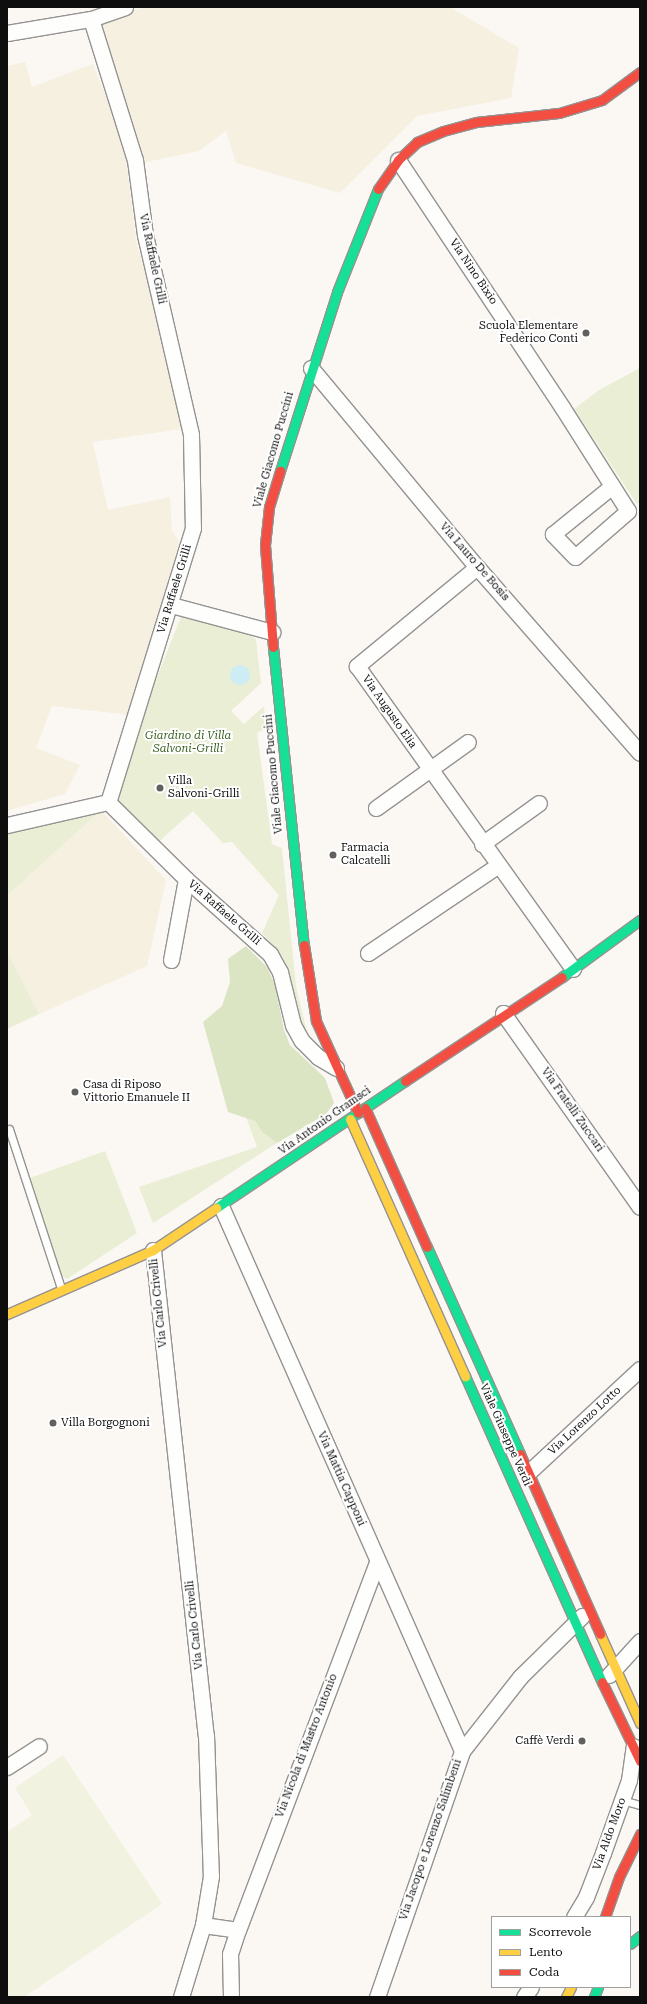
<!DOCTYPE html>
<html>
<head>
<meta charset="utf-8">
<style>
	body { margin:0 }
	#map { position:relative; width:647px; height:2004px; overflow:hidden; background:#fbf8f4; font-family:"Roboto Serif",serif }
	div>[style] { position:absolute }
	.farmland>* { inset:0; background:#f6f0e1 }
	.green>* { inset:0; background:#e9eed5 }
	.forest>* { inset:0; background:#dbe5c4 }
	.pitch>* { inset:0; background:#f1f2df }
	.water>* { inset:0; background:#cdecf3 }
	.round { border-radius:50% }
	.roads { filter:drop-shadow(1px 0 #959392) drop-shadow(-1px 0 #959392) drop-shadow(0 1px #959392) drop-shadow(0 -1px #959392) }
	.lane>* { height:7px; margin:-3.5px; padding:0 3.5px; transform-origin:3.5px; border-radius:3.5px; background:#fefefd }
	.street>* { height:15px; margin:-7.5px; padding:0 7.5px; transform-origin:7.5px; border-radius:7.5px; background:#fefefd }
	.fast>* { height:9px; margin:-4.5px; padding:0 4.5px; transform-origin:4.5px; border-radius:4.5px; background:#16e098 }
	.slow>* { height:9px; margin:-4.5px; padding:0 4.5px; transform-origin:4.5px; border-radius:4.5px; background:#ffcf43 }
	.jam>* { height:9px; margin:-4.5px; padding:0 4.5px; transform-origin:4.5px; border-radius:4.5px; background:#f24e42 }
	.dots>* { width:11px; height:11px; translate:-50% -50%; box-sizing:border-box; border:2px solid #fff; border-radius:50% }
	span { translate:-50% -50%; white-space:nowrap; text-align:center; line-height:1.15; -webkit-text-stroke:4px #fff; paint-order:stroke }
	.street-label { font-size:11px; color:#0e0e0e }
	.poi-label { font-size:11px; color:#0e0e0e }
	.right { translate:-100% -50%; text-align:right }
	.left { translate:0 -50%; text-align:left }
	.park-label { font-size:11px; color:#3c6123; font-style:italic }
	.frame { position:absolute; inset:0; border:8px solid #0e0e0e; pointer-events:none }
	.legend { position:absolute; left:491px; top:1916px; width:140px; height:72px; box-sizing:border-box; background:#fff; border:1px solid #9f9f9f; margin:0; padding:5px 7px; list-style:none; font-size:12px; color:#0e0e0e }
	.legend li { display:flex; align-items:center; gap:8px; height:20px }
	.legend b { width:20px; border:1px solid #9f9f9f }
</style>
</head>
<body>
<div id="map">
	<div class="farmland">
		<div style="clip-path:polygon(145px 7px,450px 7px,519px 48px,511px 98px,417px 116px,340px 193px,236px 163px,226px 131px,199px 151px,142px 163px,95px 21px)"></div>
		<div style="clip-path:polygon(25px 62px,32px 87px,93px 64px,124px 143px,137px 245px,160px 318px,182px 429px,93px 442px,108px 510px,170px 497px,172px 530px,182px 546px,130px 715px,52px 706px,36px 748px,80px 765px,65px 794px,7px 811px,7px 66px)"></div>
		<div style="clip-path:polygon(101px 810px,166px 880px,147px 966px,39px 1014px,7px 951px,7px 896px)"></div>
	</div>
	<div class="green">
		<div style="clip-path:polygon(640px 368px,640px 502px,637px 504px,574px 409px,599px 390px)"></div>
		<div style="clip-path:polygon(182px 614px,245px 632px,256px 639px,261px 683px,231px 711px,244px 724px,264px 706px,266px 728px,257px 733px,272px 844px,282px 848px,296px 986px,306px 1028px,301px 1028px,283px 957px,262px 933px,279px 895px,232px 842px,223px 843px,193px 811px,154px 846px,108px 802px)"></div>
		<div style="clip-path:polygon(101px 810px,7px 896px,7px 834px)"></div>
		<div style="clip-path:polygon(7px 951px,39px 1014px,7px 1029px)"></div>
		<div style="clip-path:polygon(246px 1117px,255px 1121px,262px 1132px,277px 1143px,153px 1223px,139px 1187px,257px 1147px)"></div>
		<div style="clip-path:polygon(105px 1151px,137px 1233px,67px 1279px,62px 1276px,30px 1178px)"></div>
	</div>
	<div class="forest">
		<div style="clip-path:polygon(246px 946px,267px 967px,275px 985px,284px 1030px,290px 1045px,325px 1078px,334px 1103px,326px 1114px,277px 1143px,262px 1132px,255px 1121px,228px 1112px,203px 1022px,222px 1006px,230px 982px,228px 959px)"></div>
	</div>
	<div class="pitch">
		<div style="clip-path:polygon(63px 1755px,162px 1904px,24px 1997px,7px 1997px,7px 1832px,32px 1815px,15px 1788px)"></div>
	</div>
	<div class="water">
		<div class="round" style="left:230px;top:665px;width:20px;height:20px"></div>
	</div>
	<div class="roads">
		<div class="lane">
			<div style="left:9px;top:1129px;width:167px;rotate:71.9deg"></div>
			<div style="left:622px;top:1800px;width:19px;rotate:16deg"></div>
		</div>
		<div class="street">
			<div style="left:91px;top:19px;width:148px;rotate:72.7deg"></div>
			<div style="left:135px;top:160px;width:76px;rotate:82.4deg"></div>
			<div style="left:145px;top:235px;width:205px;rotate:77deg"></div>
			<div style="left:191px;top:435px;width:93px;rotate:88.8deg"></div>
			<div style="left:193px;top:528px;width:287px;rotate:107.2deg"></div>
			<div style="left:108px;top:802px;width:110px;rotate:44.6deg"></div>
			<div style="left:186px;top:879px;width:113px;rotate:41.8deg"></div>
			<div style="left:270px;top:954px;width:21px;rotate:61deg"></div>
			<div style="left:280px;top:972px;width:55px;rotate:76.2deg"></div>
			<div style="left:293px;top:1025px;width:18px;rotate:61deg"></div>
			<div style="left:302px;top:1041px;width:23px;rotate:45deg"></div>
			<div style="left:318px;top:1057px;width:21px;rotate:31deg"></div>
			<div style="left:7px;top:33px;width:85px;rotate:-9.5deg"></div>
			<div style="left:91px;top:19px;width:36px;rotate:-19deg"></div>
			<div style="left:398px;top:160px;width:296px;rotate:56.4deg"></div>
			<div style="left:562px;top:407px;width:123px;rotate:57.6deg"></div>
			<div style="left:628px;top:511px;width:70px;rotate:139deg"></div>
			<div style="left:575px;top:557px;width:32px;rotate:-134deg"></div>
			<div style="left:553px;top:534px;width:76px;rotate:-39.1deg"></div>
			<div style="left:311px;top:368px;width:259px;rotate:50.2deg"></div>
			<div style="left:477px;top:567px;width:247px;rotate:48.8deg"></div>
			<div style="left:477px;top:567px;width:156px;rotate:140.5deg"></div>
			<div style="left:357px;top:666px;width:372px;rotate:54.5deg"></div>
			<div style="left:171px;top:605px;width:105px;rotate:15deg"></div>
			<div style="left:376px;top:808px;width:113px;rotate:-35.7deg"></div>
			<div style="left:7px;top:825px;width:104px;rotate:-12.8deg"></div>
			<div style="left:482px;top:844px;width:70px;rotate:-35.7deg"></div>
			<div style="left:368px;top:953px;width:156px;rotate:-34deg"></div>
			<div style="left:171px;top:960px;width:82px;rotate:-79.5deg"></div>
			<div style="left:503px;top:1013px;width:237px;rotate:54.8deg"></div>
			<div style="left:221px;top:1206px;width:596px;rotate:66.14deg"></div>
			<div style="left:153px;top:1250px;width:488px;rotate:83.8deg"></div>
			<div style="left:206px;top:1735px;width:141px;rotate:88deg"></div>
			<div style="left:211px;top:1876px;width:50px;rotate:99.3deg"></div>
			<div style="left:203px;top:1925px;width:75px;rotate:107deg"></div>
			<div style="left:529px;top:1472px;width:151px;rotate:-42.9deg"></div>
			<div style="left:609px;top:1675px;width:46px;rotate:-47.6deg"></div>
			<div style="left:7px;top:1767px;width:38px;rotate:-33deg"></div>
			<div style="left:574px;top:1917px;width:23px;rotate:-59deg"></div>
			<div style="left:586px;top:1897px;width:47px;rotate:-68.9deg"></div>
			<div style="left:603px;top:1853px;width:77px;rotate:-70.4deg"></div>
			<div style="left:629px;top:1780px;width:34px;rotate:-82deg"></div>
			<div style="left:203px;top:1925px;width:35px;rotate:8deg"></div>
			<div style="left:238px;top:1930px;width:392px;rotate:-69.3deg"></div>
			<div style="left:231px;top:1997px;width:43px;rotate:-91.3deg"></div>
			<div style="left:230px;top:1954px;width:25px;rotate:-72deg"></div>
			<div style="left:377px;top:1997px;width:260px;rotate:-70.9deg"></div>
			<div style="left:462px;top:1751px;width:94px;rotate:-51.9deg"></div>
			<div style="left:520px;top:1677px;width:87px;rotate:-44.5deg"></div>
			<div style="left:524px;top:1997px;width:12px;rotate:-55deg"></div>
		</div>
		<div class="fast">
			<div style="left:280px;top:471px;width:188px;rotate:-72.3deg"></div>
			<div style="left:337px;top:292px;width:111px;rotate:-68.3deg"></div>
			<div style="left:273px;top:647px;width:300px;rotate:84.1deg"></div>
			<div style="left:562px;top:977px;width:97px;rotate:-36.2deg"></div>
			<div style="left:216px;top:1208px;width:228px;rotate:-33.9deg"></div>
			<div style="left:427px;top:1247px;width:227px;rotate:65.8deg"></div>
			<div style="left:465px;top:1376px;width:335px;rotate:65.9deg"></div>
			<div style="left:630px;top:1944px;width:13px;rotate:-39deg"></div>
			<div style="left:594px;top:1997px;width:11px;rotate:-68deg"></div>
		</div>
		<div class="slow">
			<div style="left:350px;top:1119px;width:282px;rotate:65.9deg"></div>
			<div style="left:7px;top:1314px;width:159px;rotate:-23.7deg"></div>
			<div style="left:153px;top:1250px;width:76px;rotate:-33.7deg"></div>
			<div style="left:600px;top:1634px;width:98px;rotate:65.8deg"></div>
			<div style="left:566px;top:1997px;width:11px;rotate:-63deg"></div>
		</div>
		<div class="jam">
			<div style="left:378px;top:189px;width:35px;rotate:-55deg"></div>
			<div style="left:398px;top:160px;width:26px;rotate:-43deg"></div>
			<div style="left:417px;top:142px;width:28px;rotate:-23deg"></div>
			<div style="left:443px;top:131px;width:34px;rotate:-15deg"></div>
			<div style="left:476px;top:122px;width:83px;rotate:-6.2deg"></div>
			<div style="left:559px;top:113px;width:45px;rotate:-16.8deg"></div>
			<div style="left:602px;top:100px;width:47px;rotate:-36.4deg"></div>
			<div style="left:273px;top:647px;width:102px;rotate:-94.5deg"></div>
			<div style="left:265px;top:545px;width:38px;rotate:-84deg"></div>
			<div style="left:269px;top:507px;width:38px;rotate:-73deg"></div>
			<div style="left:304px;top:945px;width:77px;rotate:81deg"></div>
			<div style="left:316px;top:1021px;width:101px;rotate:65.5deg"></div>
			<div style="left:405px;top:1081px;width:188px;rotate:-33.5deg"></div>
			<div style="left:365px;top:1108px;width:152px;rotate:66deg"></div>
			<div style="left:520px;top:1454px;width:197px;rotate:66deg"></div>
			<div style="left:602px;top:1682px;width:88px;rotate:64.3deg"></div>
			<div style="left:605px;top:1917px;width:42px;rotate:-70.7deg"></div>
			<div style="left:619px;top:1877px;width:48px;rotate:-64deg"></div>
		</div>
	</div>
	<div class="dots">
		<div style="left:586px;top:333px;background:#61605e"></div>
		<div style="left:160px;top:788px;background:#61605e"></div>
		<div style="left:333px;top:855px;background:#61605e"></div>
		<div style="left:75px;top:1092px;background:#61605e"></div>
		<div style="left:53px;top:1423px;background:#61605e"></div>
		<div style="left:582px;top:1741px;background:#61605e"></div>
	</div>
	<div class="street-label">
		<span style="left:152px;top:259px;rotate:78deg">Via Raffaele Grilli</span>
		<span style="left:473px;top:272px;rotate:56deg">Via Nino Bixio</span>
		<span style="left:274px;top:450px;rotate:-74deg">Viale Giacomo Puccini</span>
		<span style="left:474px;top:562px;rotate:49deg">Via Lauro De Bosis</span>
		<span style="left:175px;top:589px;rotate:-73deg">Via Raffaele Grilli</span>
		<span style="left:389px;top:712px;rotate:55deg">Via Augusto Elia</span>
		<span style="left:274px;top:774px;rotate:-95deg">Viale Giacomo Puccini</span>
		<span style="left:224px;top:913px;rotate:41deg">Via Raffaele Grilli</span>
		<span style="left:572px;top:1110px;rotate:55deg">Via Fratelli Zuccari</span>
		<span style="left:325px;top:1121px;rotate:-35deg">Via Antonio Gramsci</span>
		<span style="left:159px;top:1303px;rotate:-96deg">Via Carlo Crivelli</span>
		<span style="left:585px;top:1421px;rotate:-43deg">Via Lorenzo Lotto</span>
		<span style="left:505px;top:1435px;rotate:66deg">Viale Giuseppe Verdi</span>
		<span style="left:341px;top:1479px;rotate:66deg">Via Mattia Capponi</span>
		<span style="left:195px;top:1625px;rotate:-96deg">Via Carlo Crivelli</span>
		<span style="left:307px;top:1746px;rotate:-69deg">Via Nicola di Mastro Antonio</span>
		<span style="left:610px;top:1834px;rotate:-70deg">Via Aldo Moro</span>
		<span style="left:431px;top:1840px;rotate:-71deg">Via Jacopo e Lorenzo Salimbeni</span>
	</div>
	<div class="poi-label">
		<span class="right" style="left:578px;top:333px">Scuola Elementare<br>Federico Conti</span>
		<span class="left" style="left:168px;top:788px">Villa<br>Salvoni-Grilli</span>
		<span class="left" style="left:341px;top:855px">Farmacia<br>Calcatelli</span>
		<span class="left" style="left:83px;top:1092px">Casa di Riposo<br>Vittorio Emanuele II</span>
		<span class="left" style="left:61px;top:1423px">Villa Borgognoni</span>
		<span class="right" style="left:574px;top:1741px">Caffè Verdi</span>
	</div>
	<div class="park-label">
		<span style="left:188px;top:743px">Giardino di Villa<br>Salvoni-Grilli</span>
	</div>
	<div class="frame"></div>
	<ul class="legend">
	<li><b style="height:5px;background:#16e098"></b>Scorrevole</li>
	<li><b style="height:5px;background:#ffcf43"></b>Lento</li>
	<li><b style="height:5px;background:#f24e42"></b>Coda</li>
	</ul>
</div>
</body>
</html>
